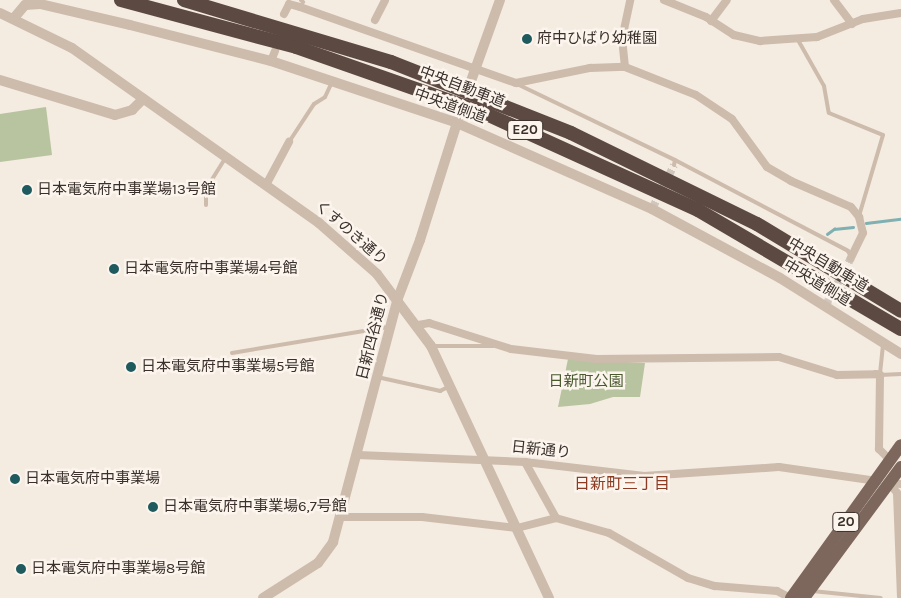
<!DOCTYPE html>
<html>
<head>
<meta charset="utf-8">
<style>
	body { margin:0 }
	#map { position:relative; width:901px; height:598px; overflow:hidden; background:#f4ebe1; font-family:Karla,"Noto Sans JP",sans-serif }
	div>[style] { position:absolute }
	.green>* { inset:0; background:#b8c4a0 }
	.stream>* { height:2.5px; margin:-1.25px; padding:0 1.25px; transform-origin:1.25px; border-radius:1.25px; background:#7fb0b2 }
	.minor-tunnel>* { height:8px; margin-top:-4px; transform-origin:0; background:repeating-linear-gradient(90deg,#cfc6bd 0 8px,transparent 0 12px) }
	.service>* { height:4px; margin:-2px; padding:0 2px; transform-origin:2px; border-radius:2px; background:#cdbbac }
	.minor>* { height:8px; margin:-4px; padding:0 4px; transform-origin:4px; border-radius:4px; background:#cdbbac }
	.tertiary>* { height:10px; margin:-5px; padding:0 5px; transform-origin:5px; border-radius:5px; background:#cdbbac }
	.primary>* { height:12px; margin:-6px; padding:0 6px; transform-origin:6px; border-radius:6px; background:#7d675c }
	.motorway-bridge>* { height:14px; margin:-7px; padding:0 7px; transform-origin:7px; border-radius:7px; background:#5c4a42 }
	.dots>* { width:14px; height:14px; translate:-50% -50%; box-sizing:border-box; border:2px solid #fbf5ee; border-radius:50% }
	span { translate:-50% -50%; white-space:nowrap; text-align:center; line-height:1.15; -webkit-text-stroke:5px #fbf5ee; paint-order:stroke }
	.shield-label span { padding:1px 4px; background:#fbf5ee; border:1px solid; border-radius:4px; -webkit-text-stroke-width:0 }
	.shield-label { font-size:14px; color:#3b302b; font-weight:700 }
	.poi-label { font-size:15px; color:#3b302b }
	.left { translate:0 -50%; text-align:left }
	.street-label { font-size:15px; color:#3b302b }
	.park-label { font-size:15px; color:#4a5a2e }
	.neighbourhood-label { font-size:16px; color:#8c3b22 }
</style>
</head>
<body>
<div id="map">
	<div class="green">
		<div style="clip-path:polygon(46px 107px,52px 155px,0 162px,0 114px)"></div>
		<div style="clip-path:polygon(568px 359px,645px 363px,640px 397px,613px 397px,590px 404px,558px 407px)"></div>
	</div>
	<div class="stream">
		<div style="left:866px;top:223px;width:35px;rotate:-7deg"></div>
		<div style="left:827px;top:234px;width:9px;rotate:-36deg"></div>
		<div style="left:834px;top:229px;width:19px;rotate:-6deg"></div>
	</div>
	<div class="minor-tunnel">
		<div style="left:652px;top:209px;width:49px;rotate:-63.4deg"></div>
		<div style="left:826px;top:305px;width:53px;rotate:-62deg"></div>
	</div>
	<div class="service">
		<div style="left:301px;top:0;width:3px;rotate:45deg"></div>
		<div style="left:798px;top:40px;width:53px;rotate:60.5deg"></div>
		<div style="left:824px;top:86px;width:27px;rotate:80deg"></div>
		<div style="left:829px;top:113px;width:58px;rotate:22.2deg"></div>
		<div style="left:883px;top:135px;width:84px;rotate:106.5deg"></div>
		<div style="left:517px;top:84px;width:175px;rotate:25.7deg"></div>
		<div style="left:289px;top:142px;width:45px;rotate:-56.7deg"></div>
		<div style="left:314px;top:104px;width:13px;rotate:-32deg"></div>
		<div style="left:325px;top:97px;width:17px;rotate:-65deg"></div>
		<div style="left:674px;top:165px;width:5px;rotate:-79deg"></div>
		<div style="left:675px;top:160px;width:195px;rotate:27.7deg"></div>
		<div style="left:848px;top:251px;width:7px;rotate:63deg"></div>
		<div style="left:206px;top:205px;width:16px;rotate:-90deg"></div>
		<div style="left:206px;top:189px;width:36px;rotate:-58deg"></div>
		<div style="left:883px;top:345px;width:30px;rotate:96deg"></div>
		<div style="left:880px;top:375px;width:21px;rotate:-3deg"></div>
		<div style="left:431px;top:346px;width:62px"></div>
		<div style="left:232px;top:353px;width:158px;rotate:-9.5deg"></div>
		<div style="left:377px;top:377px;width:65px;rotate:12.5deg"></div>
		<div style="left:440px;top:391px;width:9px;rotate:-27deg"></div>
		<div style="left:812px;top:591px;width:69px;rotate:5.8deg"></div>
	</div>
	<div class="minor">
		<div style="left:664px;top:0;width:45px;rotate:22deg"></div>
		<div style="left:706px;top:17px;width:33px;rotate:33deg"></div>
		<div style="left:734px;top:35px;width:27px;rotate:13deg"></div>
		<div style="left:760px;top:41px;width:57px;rotate:-4deg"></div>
		<div style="left:817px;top:37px;width:49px;rotate:-21.4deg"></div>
		<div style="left:863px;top:19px;width:38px;rotate:-9deg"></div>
		<div style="left:834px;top:0;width:30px;rotate:53deg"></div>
		<div style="left:284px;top:14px;width:11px;rotate:-63deg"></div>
		<div style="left:289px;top:4px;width:11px;rotate:15deg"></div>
		<div style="left:300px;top:7px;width:229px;rotate:19.4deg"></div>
		<div style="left:516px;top:83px;width:76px;rotate:-11.5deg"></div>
		<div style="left:590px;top:68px;width:35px;rotate:-2deg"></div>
		<div style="left:625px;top:67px;width:76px;rotate:21.5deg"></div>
		<div style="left:696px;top:95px;width:43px;rotate:33.7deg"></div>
		<div style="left:732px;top:119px;width:59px;rotate:53.9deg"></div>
		<div style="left:767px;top:167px;width:28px;rotate:30deg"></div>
		<div style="left:791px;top:181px;width:65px;rotate:23.4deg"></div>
		<div style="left:851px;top:207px;width:13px;rotate:51deg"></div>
		<div style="left:859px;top:217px;width:16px;rotate:76deg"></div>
		<div style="left:863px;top:233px;width:28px;rotate:116deg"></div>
		<div style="left:375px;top:20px;width:22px;rotate:-63deg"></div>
		<div style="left:711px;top:21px;width:26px;rotate:-53deg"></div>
		<div style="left:271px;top:61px;width:11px;rotate:-68deg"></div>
		<div style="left:625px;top:67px;width:28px;rotate:-96deg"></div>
		<div style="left:622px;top:39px;width:40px;rotate:-78deg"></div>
		<div style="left:266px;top:185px;width:49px;rotate:-61.9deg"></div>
		<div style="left:418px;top:325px;width:11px;rotate:-10deg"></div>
		<div style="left:429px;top:323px;width:86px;rotate:17.6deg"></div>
		<div style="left:511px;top:349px;width:86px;rotate:6.7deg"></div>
		<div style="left:596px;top:359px;width:183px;rotate:-0.6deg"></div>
		<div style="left:779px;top:357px;width:61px;rotate:17.2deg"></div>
		<div style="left:837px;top:375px;width:39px;rotate:-1deg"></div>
		<div style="left:876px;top:374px;width:4px;rotate:14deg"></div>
		<div style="left:880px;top:375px;width:74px;rotate:90.8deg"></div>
		<div style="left:879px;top:449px;width:16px;rotate:45deg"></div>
		<div style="left:358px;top:455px;width:167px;rotate:2.4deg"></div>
		<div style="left:525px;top:462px;width:120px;rotate:6.7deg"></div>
		<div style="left:644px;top:476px;width:135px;rotate:-3.8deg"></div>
		<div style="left:779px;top:467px;width:99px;rotate:8.1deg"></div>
		<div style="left:525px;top:462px;width:64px;rotate:61deg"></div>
		<div style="left:888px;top:483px;width:13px;rotate:4deg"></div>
		<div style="left:889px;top:483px;width:13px;rotate:51deg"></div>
		<div style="left:897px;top:493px;width:103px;rotate:87.8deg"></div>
		<div style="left:342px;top:517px;width:80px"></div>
		<div style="left:422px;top:517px;width:96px;rotate:6.6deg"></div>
		<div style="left:517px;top:528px;width:40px;rotate:-14.4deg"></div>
		<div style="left:556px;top:518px;width:55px;rotate:15.8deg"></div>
		<div style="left:609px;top:533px;width:91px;rotate:29.7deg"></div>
		<div style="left:688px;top:578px;width:28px;rotate:17deg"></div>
		<div style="left:715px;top:586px;width:62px;rotate:4.6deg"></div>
		<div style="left:777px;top:591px;width:16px;rotate:27deg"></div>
	</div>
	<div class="tertiary">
		<div style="left:0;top:13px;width:80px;rotate:25.9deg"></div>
		<div style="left:72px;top:48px;width:303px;rotate:35.3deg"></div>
		<div style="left:319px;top:223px;width:77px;rotate:41.3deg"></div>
		<div style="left:377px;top:274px;width:90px;rotate:53.1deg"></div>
		<div style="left:431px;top:346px;width:278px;rotate:64.9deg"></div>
		<div style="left:14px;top:18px;width:17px;rotate:-50deg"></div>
		<div style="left:25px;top:5px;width:15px;rotate:-4deg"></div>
		<div style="left:40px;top:4px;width:92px;rotate:13.1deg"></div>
		<div style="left:130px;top:25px;width:146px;rotate:14.3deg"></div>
		<div style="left:271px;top:61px;width:196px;rotate:18.4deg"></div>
		<div style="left:457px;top:123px;width:213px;rotate:23.8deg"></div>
		<div style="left:652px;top:209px;width:145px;rotate:28.3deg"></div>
		<div style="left:780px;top:278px;width:143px;rotate:32.1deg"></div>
		<div style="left:0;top:80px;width:120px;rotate:16.9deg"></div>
		<div style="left:115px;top:115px;width:18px;rotate:-16deg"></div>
		<div style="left:132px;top:110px;width:16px;rotate:-45deg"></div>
		<div style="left:471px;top:81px;width:86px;rotate:-70.3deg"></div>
		<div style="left:263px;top:598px;width:65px;rotate:-32.5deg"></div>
		<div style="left:318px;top:563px;width:26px;rotate:-54deg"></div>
		<div style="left:333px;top:542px;width:253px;rotate:-75.1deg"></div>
		<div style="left:398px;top:298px;width:62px;rotate:-69.2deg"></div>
		<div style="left:420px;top:240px;width:133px;rotate:-72.5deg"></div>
	</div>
	<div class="primary">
		<div style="left:791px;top:598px;width:188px;rotate:-54.3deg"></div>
		<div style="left:804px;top:598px;width:163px;rotate:-53.5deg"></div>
	</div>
	<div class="motorway-bridge">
		<div style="left:121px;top:0;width:181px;rotate:15deg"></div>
		<div style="left:296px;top:47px;width:197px;rotate:19.3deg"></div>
		<div style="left:482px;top:112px;width:237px;rotate:24.4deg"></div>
		<div style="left:698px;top:210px;width:235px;rotate:30.4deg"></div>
		<div style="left:184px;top:0;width:216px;rotate:16.7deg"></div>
		<div style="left:391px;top:62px;width:193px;rotate:21.5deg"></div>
		<div style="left:571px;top:133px;width:207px;rotate:26.1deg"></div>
		<div style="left:757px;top:224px;width:168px;rotate:31.1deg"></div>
	</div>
	<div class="dots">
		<div style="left:527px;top:39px;background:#1f5a5e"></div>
		<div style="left:27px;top:190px;background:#1f5a5e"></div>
		<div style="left:114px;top:269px;background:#1f5a5e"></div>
		<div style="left:131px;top:367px;background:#1f5a5e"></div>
		<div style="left:15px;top:479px;background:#1f5a5e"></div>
		<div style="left:153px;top:507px;background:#1f5a5e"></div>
		<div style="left:21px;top:569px;background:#1f5a5e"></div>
	</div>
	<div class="shield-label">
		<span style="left:525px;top:130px">E20</span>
		<span style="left:846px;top:522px">20</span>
	</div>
	<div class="poi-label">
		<span class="left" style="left:537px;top:39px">府中ひばり幼稚園</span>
		<span class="left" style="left:37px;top:190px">日本電気府中事業場13号館</span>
		<span class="left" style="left:124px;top:269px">日本電気府中事業場4号館</span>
		<span class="left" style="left:141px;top:367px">日本電気府中事業場5号館</span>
		<span class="left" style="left:25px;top:479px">日本電気府中事業場</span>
		<span class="left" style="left:163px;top:507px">日本電気府中事業場6,7号館</span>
		<span class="left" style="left:31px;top:569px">日本電気府中事業場8号館</span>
	</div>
	<div class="street-label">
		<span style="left:462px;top:87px;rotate:21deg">中央自動車道</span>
		<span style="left:450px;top:106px;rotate:20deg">中央道側道</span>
		<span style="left:351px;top:233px;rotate:41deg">くすのき通り</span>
		<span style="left:828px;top:265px;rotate:31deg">中央自動車道</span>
		<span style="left:817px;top:283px;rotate:31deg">中央道側道</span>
		<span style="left:373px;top:336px;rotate:-76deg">日新四谷通り</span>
		<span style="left:541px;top:450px;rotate:6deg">日新通り</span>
	</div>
	<div class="park-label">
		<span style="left:586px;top:382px">日新町公園</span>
	</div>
	<div class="neighbourhood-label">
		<span style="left:622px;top:484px">日新町三丁目</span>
	</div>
</div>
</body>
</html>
